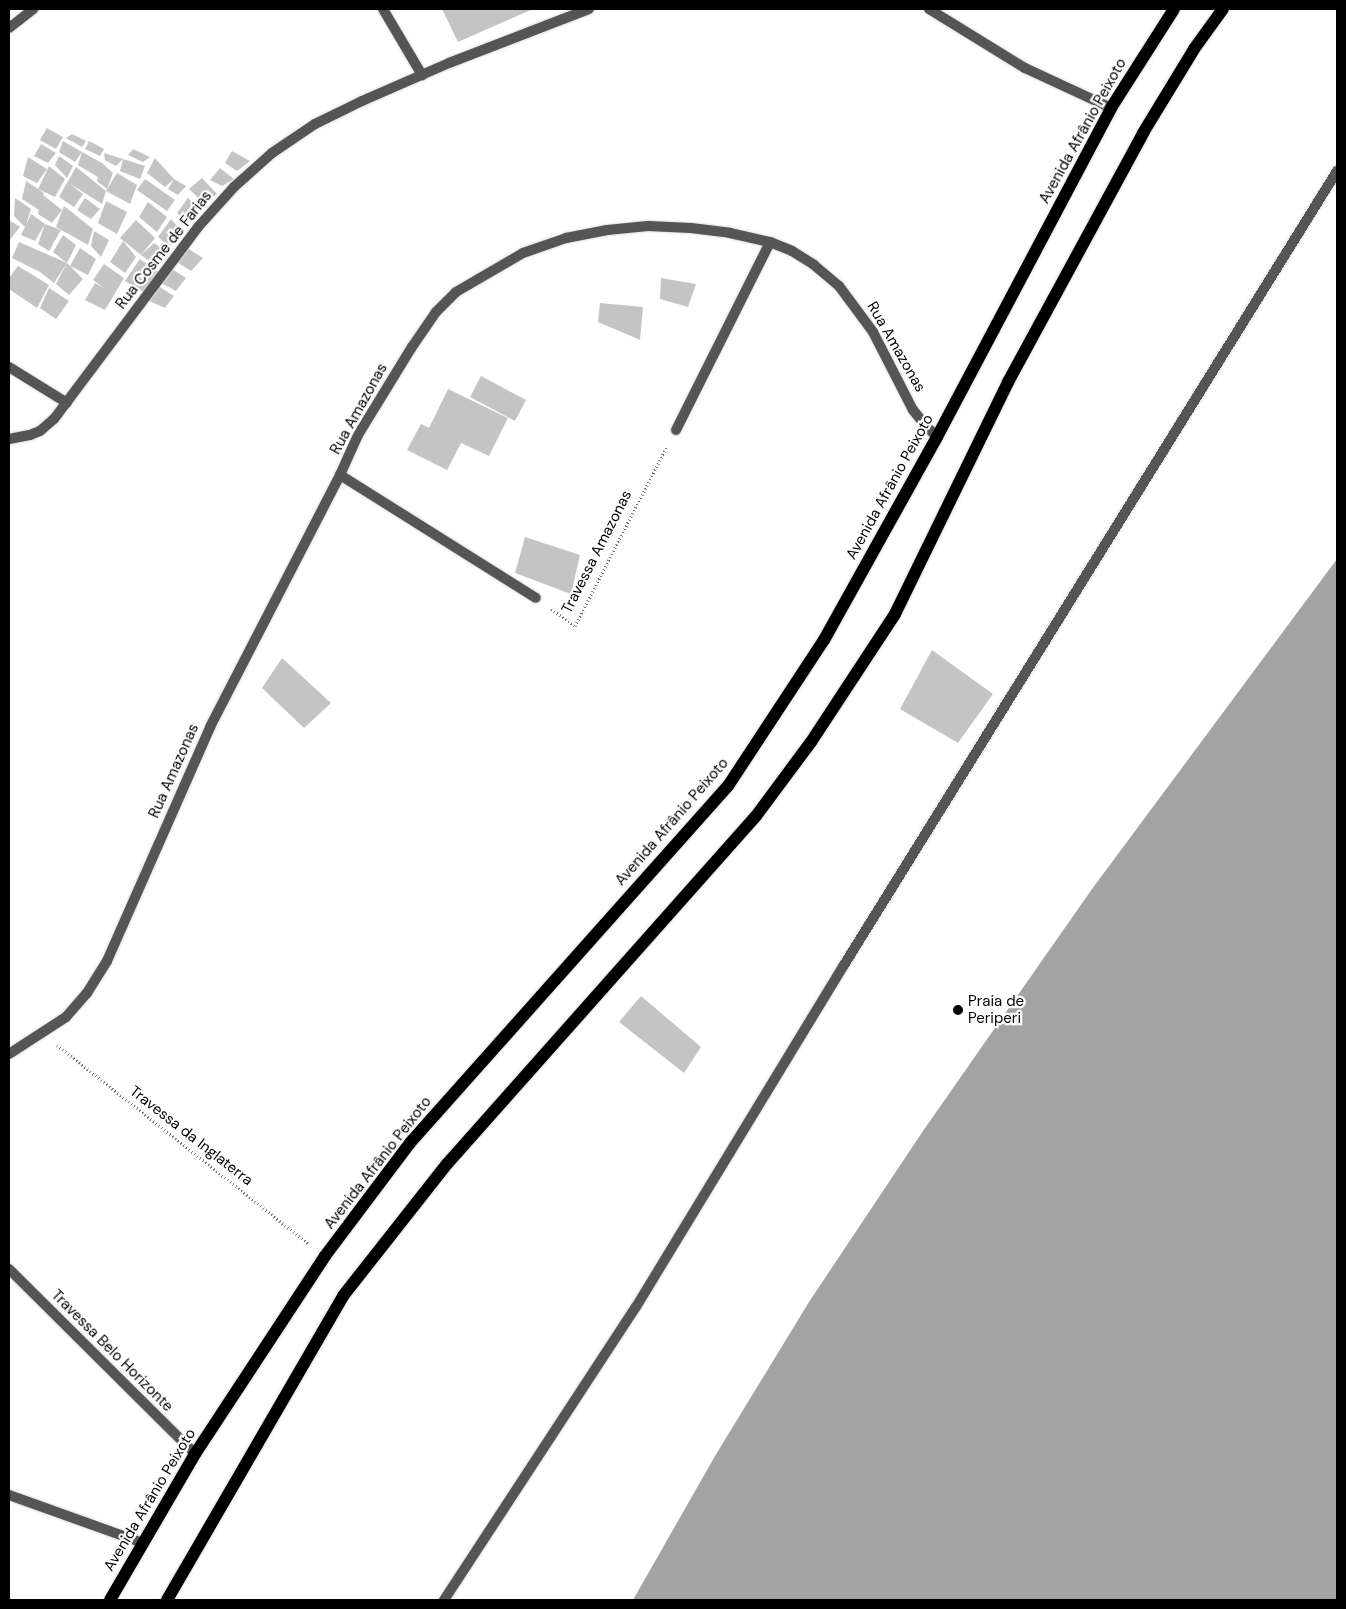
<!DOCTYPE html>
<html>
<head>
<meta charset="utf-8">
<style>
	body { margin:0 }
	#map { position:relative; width:1346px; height:1609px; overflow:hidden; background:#fff; font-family:"DM Sans",sans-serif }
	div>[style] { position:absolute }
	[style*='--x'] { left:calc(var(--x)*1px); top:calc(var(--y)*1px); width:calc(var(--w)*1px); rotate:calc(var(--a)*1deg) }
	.water>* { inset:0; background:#a3a3a3 }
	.building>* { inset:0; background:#c4c4c4 }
	.path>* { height:3px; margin-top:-1.5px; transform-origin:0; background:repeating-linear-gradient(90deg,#777 0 1px,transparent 0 3.5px) }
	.roads { filter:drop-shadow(0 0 1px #dbdbdb) drop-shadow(0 0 1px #dbdbdb) }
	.minor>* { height:10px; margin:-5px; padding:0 5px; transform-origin:5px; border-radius:5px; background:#555 }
	.primary>* { height:12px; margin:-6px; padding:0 6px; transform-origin:6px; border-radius:6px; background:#000 }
	.dots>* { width:14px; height:14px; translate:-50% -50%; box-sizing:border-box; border:2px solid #fff; border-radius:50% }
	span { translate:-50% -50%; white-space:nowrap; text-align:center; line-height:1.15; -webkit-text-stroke:4.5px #fff; paint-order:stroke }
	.street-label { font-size:15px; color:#000 }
	.poi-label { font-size:15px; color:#000 }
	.left { translate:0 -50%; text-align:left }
	.frame { position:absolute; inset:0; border:10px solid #000; pointer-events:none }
</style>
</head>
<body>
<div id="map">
	<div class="water">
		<div style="clip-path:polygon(1337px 559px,1337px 1600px,633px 1600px,715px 1456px,809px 1302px,923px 1131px,1092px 889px)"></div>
	</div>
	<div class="building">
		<div style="clip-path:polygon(442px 9px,533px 9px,458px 42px)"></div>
		<div style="clip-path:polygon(47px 128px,63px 137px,56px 149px,40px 140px)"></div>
		<div style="clip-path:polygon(72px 134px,86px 141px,82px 147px,66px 138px)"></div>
		<div style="clip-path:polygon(63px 141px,82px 152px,75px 162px,59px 152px)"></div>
		<div style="clip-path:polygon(89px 141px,104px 149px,100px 156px,85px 149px)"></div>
		<div style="clip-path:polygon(41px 144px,56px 153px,48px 163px,34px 156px)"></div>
		<div style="clip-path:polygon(133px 149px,150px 157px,143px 162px,128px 155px)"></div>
		<div style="clip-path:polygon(232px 151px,250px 161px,237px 171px,225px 163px)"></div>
		<div style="clip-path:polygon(82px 152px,102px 163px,113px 173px,107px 189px,97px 181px,98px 177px,78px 165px)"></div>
		<div style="clip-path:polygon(104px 153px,123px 159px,116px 166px,105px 160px)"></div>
		<div style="clip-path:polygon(59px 156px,73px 166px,67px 178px,55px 165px)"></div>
		<div style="clip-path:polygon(28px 157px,47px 169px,37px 183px,23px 176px)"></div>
		<div style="clip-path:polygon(155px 158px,174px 179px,186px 186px,178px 195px,168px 189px,174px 179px,165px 187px,147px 173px)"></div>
		<div style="clip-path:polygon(123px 159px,145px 166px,140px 179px,120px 171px)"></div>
		<div style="clip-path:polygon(49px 166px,65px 179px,55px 197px,38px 189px)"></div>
		<div style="clip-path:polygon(76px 167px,106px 191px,102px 204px,69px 183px,83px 194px,74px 207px,59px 197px)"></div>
		<div style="clip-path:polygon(220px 168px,234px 179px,222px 186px,210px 180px)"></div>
		<div style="clip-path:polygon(117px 173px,137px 185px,130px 204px,106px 191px)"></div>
		<div style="clip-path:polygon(202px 178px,217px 194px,204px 203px,189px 189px)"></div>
		<div style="clip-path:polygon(145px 179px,175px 200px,167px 211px,137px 190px)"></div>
		<div style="clip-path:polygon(26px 181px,44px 193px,43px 195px,62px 210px,52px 223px,38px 214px,39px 210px,22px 199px)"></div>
		<div style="clip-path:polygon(15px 198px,31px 209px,26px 225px,31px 214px,45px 224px,35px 241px,21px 235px,25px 227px,14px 216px)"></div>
		<div style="clip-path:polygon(85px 198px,100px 209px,91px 219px,77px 210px)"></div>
		<div style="clip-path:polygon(188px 198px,200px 209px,188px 223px,177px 213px)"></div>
		<div style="clip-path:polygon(106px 201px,127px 212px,117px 234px,98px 223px)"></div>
		<div style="clip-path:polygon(148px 202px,167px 217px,157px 232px,139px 217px)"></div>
		<div style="clip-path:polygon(64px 206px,93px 229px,88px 245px,56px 227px)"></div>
		<div style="clip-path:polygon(171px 219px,182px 232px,170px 247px,158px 237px)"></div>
		<div style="clip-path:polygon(9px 220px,20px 227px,9px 241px)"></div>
		<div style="clip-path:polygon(136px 220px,155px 238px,141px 255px,120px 238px)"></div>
		<div style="clip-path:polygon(45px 224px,61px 230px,49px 251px,38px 244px)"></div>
		<div style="clip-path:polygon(94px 231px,109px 240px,101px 257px,91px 246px)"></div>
		<div style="clip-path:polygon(63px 235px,76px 245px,67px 263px,54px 283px,40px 272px,12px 258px,19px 242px,67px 263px,53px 252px)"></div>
		<div style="clip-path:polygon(123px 241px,136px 257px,125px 273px,110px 262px)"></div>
		<div style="clip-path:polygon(154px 243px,168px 253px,158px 267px,141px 255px)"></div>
		<div style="clip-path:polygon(80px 248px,96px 259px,88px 275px,70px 266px,83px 279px,69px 295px,56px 284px,67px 263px,70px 266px)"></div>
		<div style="clip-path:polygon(187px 248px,203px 258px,191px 271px,175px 261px)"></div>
		<div style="clip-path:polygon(140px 259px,158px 272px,144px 293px,125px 281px)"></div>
		<div style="clip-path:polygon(104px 264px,124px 278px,105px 310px,85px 300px,95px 283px,104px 288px,93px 280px)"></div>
		<div style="clip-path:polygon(18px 266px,49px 285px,37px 308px,9px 289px,9px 278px)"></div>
		<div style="clip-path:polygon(172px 269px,186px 278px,176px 291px,161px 283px)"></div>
		<div style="clip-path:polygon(661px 278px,696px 284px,688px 307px,660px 299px)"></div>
		<div style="clip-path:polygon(158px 286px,174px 296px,165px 308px,147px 300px)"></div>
		<div style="clip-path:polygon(49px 288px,69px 301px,56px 319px,40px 308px)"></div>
		<div style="clip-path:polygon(600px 303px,643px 307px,640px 340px,598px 322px)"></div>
		<div style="clip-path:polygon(481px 376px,526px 400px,515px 421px,470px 397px)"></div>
		<div style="clip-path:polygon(448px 389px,508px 418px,489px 456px,461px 443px,447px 470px,407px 450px,421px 424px,429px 428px)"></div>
		<div style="clip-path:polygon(525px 537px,580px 555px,571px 594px,515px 573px)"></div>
		<div style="clip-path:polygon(932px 650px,993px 694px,958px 743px,900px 709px)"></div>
		<div style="clip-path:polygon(282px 658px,331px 703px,304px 728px,262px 688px)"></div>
		<div style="clip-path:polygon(641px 996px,701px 1047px,684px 1073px,619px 1022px)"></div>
	</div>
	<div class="path">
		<div style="--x:551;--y:609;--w:29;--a:35"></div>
		<div style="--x:575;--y:626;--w:202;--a:-62.9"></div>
		<div style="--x:57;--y:1045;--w:321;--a:38.3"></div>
	</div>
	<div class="roads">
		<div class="minor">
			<div style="--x:383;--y:9;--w:77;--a:59.4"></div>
			<div style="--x:929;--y:9;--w:113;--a:31.6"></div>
			<div style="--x:1025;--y:68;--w:95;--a:24.9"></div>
			<div style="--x:9;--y:28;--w:31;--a:-38"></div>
			<div style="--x:9;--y:367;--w:68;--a:31.8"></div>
			<div style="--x:676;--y:430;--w:210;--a:-63.4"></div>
			<div style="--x:9;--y:439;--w:21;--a:-11"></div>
			<div style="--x:30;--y:435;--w:11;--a:-22"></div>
			<div style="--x:40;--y:431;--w:18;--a:-41"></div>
			<div style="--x:54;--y:419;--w:240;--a:-53.1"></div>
			<div style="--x:198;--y:227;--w:54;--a:-48"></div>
			<div style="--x:234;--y:187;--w:51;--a:-41.8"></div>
			<div style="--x:272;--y:153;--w:52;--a:-34"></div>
			<div style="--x:315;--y:124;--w:52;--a:-26.1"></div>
			<div style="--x:362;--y:101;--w:95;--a:-23.6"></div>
			<div style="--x:449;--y:63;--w:150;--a:-21.1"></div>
			<div style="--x:340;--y:475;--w:231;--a:32.1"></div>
			<div style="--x:9;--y:1054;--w:68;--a:-33"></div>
			<div style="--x:66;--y:1017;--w:32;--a:-49"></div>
			<div style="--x:87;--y:993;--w:38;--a:-58"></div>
			<div style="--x:107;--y:961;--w:256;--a:-66.2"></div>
			<div style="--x:210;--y:727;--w:284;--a:-62.7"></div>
			<div style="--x:340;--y:475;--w:44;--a:-65.8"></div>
			<div style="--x:358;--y:435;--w:103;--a:-58.5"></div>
			<div style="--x:412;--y:347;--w:42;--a:-55.6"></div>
			<div style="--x:436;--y:312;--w:28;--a:-45"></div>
			<div style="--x:456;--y:292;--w:78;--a:-30.2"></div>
			<div style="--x:523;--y:253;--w:46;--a:-19.2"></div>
			<div style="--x:566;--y:238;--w:42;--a:-11"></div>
			<div style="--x:607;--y:230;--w:41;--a:-5.6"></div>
			<div style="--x:648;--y:226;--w:43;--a:2.7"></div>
			<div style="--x:691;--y:228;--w:39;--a:7"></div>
			<div style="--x:730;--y:233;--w:41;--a:12.7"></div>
			<div style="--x:770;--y:242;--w:24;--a:22"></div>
			<div style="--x:792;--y:251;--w:26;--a:32"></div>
			<div style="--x:814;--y:265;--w:33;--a:40"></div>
			<div style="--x:839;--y:286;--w:57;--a:53.5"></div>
			<div style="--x:873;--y:332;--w:88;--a:62.9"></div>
			<div style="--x:913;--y:410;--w:19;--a:51"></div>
			<div style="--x:925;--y:425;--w:17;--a:45"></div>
			<div style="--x:9;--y:1269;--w:262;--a:44.8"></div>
			<div style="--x:9;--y:1495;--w:142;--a:19.7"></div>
			<div style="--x:444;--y:1600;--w:350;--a:-56.8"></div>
			<div style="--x:636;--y:1307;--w:400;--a:-58.7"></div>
			<div style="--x:844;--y:965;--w:935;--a:-58.16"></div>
		</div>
		<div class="primary">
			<div style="--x:110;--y:1600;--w:169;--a:-59.8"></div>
			<div style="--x:195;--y:1454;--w:237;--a:-56.7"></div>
			<div style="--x:325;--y:1256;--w:140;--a:-53.1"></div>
			<div style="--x:409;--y:1144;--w:480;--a:-48.3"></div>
			<div style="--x:728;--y:786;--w:175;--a:-56.7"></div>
			<div style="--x:824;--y:640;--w:232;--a:-60.9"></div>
			<div style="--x:937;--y:437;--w:372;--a:-62.1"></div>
			<div style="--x:1111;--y:108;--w:117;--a:-57.5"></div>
			<div style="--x:167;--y:1600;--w:351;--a:-59.9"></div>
			<div style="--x:343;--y:1296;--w:168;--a:-51.8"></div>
			<div style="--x:447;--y:1164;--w:465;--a:-48.4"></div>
			<div style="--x:756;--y:816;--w:92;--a:-53.4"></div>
			<div style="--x:811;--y:742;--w:153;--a:-56.7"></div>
			<div style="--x:895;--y:614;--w:258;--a:-64"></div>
			<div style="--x:1008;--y:382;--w:283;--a:-61.5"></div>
			<div style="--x:1143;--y:133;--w:98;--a:-58.7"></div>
			<div style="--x:1194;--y:49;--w:49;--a:-54.1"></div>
		</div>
	</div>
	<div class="dots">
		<div style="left:958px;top:1010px;background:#000"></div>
	</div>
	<div class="street-label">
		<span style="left:1083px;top:131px;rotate:-61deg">Avenida Afrânio Peixoto</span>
		<span style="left:164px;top:250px;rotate:-52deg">Rua Cosme de Farias</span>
		<span style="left:896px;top:347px;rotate:60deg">Rua Amazonas</span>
		<span style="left:359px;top:409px;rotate:-61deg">Rua Amazonas</span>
		<span style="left:890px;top:487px;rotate:-61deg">Avenida Afrânio Peixoto</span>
		<span style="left:597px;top:552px;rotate:-63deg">Travessa Amazonas</span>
		<span style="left:174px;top:771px;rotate:-66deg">Rua Amazonas</span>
		<span style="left:672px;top:822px;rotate:-49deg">Avenida Afrânio Peixoto</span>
		<span style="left:191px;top:1136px;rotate:38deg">Travessa da Inglaterra</span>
		<span style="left:378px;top:1163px;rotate:-52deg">Avenida Afrânio Peixoto</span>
		<span style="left:112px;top:1351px;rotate:45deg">Travessa Belo Horizonte</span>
		<span style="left:150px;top:1500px;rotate:-59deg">Avenida Afrânio Peixoto</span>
	</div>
	<div class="poi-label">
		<span class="left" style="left:968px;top:1010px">Praia de<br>Periperi</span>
	</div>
	<div class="frame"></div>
</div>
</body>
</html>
